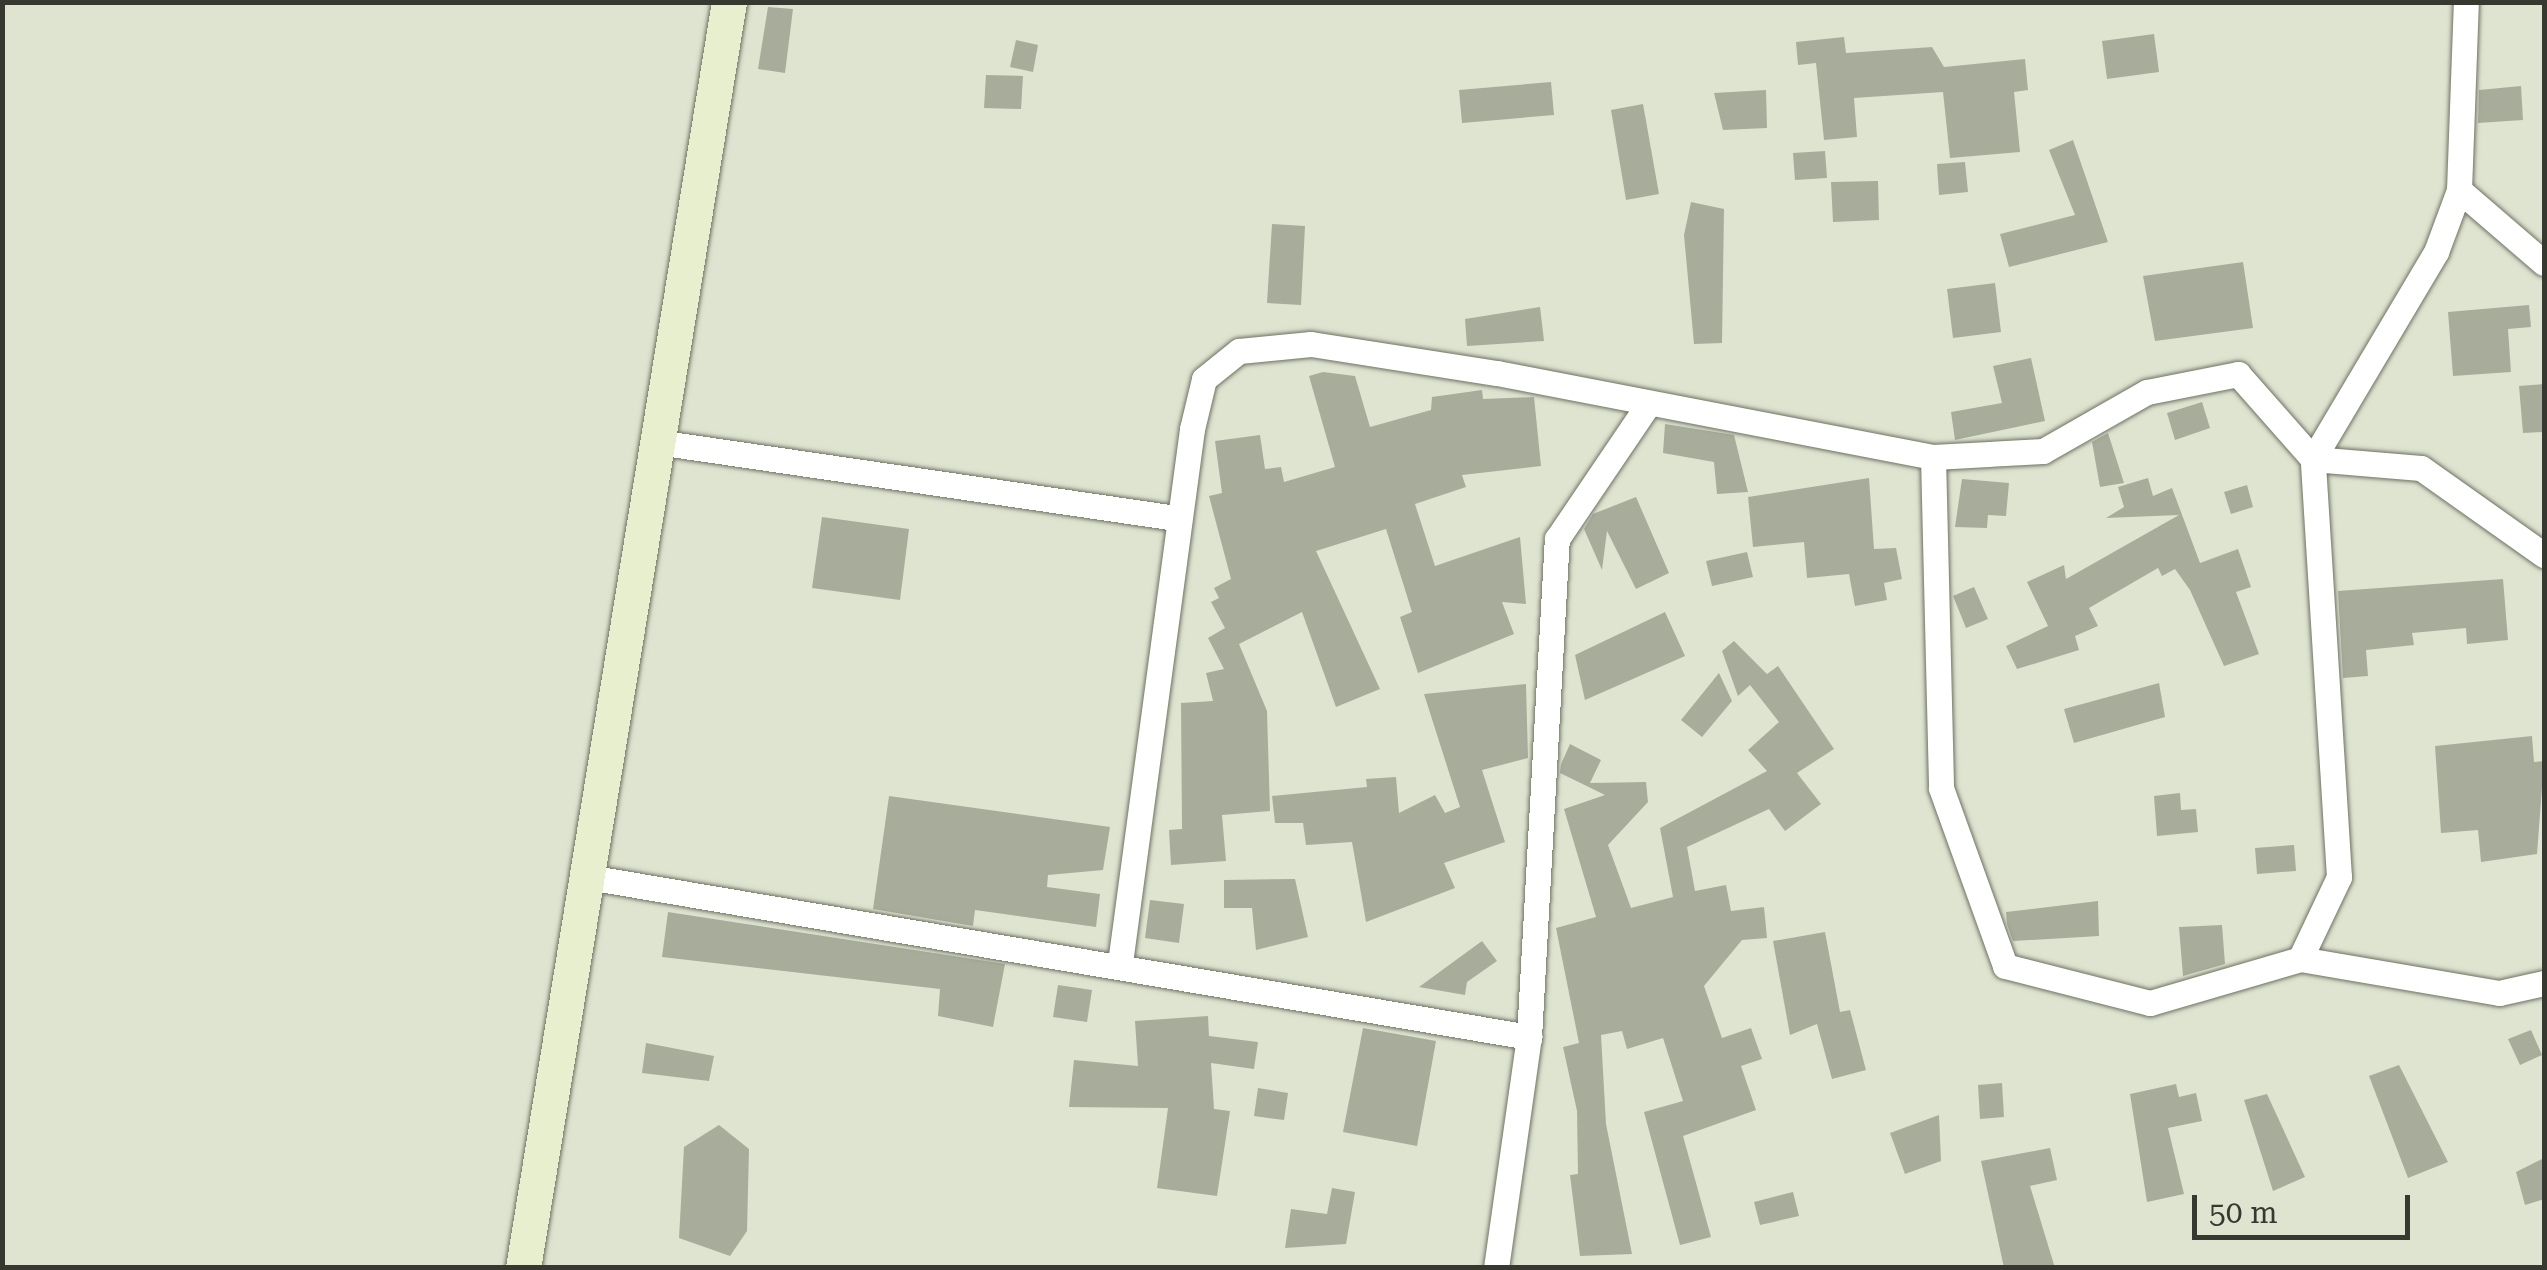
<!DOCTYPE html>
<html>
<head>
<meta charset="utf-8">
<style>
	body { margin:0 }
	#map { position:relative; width:2547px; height:1270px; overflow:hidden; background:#dfe4d1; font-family:"Roboto Serif",serif }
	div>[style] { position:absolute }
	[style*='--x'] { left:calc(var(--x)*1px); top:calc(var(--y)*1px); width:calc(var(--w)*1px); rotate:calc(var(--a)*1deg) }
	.building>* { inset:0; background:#a8ad9b }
	.roads { filter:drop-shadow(0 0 2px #6e7261) drop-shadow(0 0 2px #6e7261) }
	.minor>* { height:25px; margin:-12.5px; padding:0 12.5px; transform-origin:12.5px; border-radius:12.5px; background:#fff }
	.secondary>* { height:35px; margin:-17.5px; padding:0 17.5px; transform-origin:17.5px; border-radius:17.5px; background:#e8efce }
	span { translate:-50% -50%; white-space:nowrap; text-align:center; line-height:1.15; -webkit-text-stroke:10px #dfe4d1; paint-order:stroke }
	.frame { position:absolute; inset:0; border:5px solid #373931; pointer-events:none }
	.scale { position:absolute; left:2192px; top:1195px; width:218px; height:45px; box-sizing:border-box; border:5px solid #373931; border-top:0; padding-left:12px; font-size:30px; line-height:35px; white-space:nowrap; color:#373931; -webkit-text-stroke:8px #dfe4d1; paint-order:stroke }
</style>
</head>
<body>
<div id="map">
	<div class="building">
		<div style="clip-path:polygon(768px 7px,793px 9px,785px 73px,758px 69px)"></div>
		<div style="clip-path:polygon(2154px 34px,2159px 72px,2107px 79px,2102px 41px)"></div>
		<div style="clip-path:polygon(1844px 37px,1846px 53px,1932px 47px,1944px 67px,2025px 59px,2028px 90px,2014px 92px,2020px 152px,1950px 158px,1943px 92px,1854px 98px,1857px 137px,1824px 140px,1816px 63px,1798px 65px,1796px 42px)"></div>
		<div style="clip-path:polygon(1016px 40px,1038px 45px,1033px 72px,1010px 67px)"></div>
		<div style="clip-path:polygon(986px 75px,1023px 76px,1021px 109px,984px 108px)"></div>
		<div style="clip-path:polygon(1551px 82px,1554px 115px,1462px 123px,1459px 90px)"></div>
		<div style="clip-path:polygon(2521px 86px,2523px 120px,2478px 123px,2479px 90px)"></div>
		<div style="clip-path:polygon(1766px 90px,1767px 128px,1723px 130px,1714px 93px)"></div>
		<div style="clip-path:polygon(1643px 104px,1659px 194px,1626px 200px,1611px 110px)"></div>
		<div style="clip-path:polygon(2073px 140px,2108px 242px,2009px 267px,2000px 234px,2075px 215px,2049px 150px)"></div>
		<div style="clip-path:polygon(1825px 151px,1827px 178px,1795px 180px,1793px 153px)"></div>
		<div style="clip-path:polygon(1965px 162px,1968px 192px,1939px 195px,1937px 164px)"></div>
		<div style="clip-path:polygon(1878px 181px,1879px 220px,1833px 222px,1831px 182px)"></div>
		<div style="clip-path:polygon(1691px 202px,1724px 209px,1722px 343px,1694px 344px,1684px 235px)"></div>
		<div style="clip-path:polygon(1272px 224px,1305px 226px,1301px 305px,1267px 303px)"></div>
		<div style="clip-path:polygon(2243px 262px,2253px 328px,2155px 341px,2143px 276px)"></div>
		<div style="clip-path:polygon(1995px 283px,2001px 332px,1953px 338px,1947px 289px)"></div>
		<div style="clip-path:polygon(2529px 305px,2531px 327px,2508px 329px,2511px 372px,2453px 376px,2448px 312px)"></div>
		<div style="clip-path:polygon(1540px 307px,1544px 341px,1467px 346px,1465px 319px)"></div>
		<div style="clip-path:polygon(2031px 358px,2045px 421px,1955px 440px,1951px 412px,2002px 403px,1993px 366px)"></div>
		<div style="clip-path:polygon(1323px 372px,1355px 376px,1370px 427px,1431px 410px,1432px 397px,1482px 390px,1483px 399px,1534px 397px,1541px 466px,1462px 475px,1466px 487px,1415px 504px,1435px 566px,1520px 537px,1526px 604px,1502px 602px,1514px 634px,1418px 673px,1400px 617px,1412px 612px,1386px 529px,1316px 551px,1380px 689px,1336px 707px,1302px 612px,1239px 644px,1267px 711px,1270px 811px,1222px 815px,1226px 861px,1171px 865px,1169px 830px,1182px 829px,1181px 703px,1213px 701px,1206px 673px,1224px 669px,1208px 638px,1225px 628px,1211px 602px,1219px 598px,1214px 588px,1231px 579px,1209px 496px,1222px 493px,1215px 441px,1260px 435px,1265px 469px,1281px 467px,1284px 482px,1335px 467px,1309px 376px)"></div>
		<div style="clip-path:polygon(2544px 384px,2544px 432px,2523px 433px,2519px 386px)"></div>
		<div style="clip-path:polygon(2202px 402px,2210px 428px,2175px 440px,2167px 413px)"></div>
		<div style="clip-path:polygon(1665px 424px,1734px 435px,1748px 492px,1717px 494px,1714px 462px,1663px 453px)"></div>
		<div style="clip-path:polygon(2108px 433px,2124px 483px,2100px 487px,2092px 442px)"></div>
		<div style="clip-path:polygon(1869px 478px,1874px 549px,1896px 548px,1902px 579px,1884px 583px,1887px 600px,1855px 606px,1849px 574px,1807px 578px,1804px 542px,1753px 547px,1748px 497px)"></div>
		<div style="clip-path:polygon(2148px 478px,2153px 496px,2172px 488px,2200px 563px,2238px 549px,2251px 587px,2236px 592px,2259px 654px,2224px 666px,2190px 590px,2175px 569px,2162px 576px,2158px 568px,2089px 608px,2098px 626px,2075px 636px,2079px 650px,2017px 669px,2006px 646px,2048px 626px,2027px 582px,2064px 565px,2066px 579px,2179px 515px,2106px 518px,2124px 507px,2118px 487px)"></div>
		<div style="clip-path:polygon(1962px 479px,2009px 483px,2006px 516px,1988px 515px,1987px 528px,1955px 527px)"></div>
		<div style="clip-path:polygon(2247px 485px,2253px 507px,2231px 514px,2224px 492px)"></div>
		<div style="clip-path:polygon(1636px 497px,1669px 573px,1636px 589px,1607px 531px,1602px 570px,1584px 529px,1593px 514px)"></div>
		<div style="clip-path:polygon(822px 517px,909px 529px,900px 600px,812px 588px)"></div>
		<div style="clip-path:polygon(1747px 552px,1753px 577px,1712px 586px,1706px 561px)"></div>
		<div style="clip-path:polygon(2503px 579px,2508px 640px,2467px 644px,2466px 628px,2412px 633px,2414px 645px,2366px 650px,2368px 676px,2343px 678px,2338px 591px)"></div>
		<div style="clip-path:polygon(1974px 587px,1988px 619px,1966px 628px,1953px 596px)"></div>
		<div style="clip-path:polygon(1665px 612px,1685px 656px,1585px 700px,1575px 655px)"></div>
		<div style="clip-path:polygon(1734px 641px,1767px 674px,1778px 666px,1834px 749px,1797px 773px,1821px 804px,1785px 831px,1769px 809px,1687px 847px,1695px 891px,1726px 885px,1731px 911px,1764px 907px,1767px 938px,1742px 940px,1704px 986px,1722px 1038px,1751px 1028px,1762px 1059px,1741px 1066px,1756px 1110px,1683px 1136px,1711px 1237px,1680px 1245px,1644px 1112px,1683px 1101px,1663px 1038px,1627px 1049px,1622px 1031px,1601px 1035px,1606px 1124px,1632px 1254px,1580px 1256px,1570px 1175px,1578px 1174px,1577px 1111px,1563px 1047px,1579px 1043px,1556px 928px,1596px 917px,1564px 809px,1605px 795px,1560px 773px,1561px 764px,1570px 744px,1601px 760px,1590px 783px,1646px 782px,1648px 802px,1608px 845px,1631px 908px,1673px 897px,1660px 828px,1767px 771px,1748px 750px,1779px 722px,1750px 685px,1738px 696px,1722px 651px)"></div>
		<div style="clip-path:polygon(1719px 673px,1732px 701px,1702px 737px,1681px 720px)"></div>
		<div style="clip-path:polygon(2159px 683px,2165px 717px,2074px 743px,2064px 709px)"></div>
		<div style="clip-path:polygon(1526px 684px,1528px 758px,1482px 770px,1505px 842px,1444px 863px,1455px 888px,1366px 922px,1352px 842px,1306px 845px,1303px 823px,1275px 823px,1272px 796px,1367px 787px,1366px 779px,1396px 777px,1399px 813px,1435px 795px,1445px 813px,1460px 807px,1424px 694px)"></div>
		<div style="clip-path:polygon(2532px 736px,2534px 762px,2544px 761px,2537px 854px,2481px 862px,2478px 830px,2441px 833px,2435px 746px)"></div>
		<div style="clip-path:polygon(2180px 793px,2181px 810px,2196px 809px,2198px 832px,2157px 836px,2154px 796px)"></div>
		<div style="clip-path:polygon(889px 796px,1110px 827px,1103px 870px,1048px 875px,1047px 887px,1100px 894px,1096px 927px,975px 910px,973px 926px,873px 909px)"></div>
		<div style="clip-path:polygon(2294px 845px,2296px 871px,2257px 874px,2255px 848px)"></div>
		<div style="clip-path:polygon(1295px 879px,1308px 937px,1256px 950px,1252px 908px,1224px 908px,1224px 880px)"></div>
		<div style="clip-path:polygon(1150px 900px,1184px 904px,1179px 943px,1145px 938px)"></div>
		<div style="clip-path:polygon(2098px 901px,2099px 936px,2013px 941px,2007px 924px,2006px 912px)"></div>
		<div style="clip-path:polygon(668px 912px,1005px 964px,993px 1027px,938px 1016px,940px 989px,662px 957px)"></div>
		<div style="clip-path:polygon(2222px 925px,2225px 964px,2183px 976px,2179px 927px)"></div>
		<div style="clip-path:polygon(1825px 932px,1840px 1012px,1850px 1010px,1866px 1070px,1832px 1079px,1817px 1024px,1790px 1035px,1773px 941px)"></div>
		<div style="clip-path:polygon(1482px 941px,1497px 961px,1467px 982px,1465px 995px,1419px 987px)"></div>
		<div style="clip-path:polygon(1058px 985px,1092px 990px,1087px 1022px,1053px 1017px)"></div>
		<div style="clip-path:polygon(1208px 1016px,1209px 1036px,1258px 1042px,1254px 1069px,1211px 1063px,1214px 1109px,1230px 1111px,1217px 1196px,1157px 1188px,1168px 1108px,1069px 1107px,1074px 1060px,1138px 1066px,1135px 1021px)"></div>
		<div style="clip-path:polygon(1363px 1028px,1436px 1041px,1417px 1146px,1343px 1132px)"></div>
		<div style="clip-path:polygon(2531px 1030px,2542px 1055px,2520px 1065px,2508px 1039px)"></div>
		<div style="clip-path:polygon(646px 1043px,714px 1056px,709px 1081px,642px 1073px)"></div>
		<div style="clip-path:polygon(2399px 1065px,2448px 1162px,2408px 1178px,2369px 1076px)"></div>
		<div style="clip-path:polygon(2002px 1083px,2004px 1117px,1980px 1119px,1978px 1085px)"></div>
		<div style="clip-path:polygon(2176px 1084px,2179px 1097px,2196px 1093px,2202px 1121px,2168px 1128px,2184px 1194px,2147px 1202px,2130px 1094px)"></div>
		<div style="clip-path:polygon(1258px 1088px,1288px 1093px,1284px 1120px,1254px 1116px)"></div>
		<div style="clip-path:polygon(2267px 1094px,2305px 1177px,2273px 1191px,2244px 1100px)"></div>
		<div style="clip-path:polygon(1939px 1115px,1941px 1161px,1905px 1174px,1890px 1133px)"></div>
		<div style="clip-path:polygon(719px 1125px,749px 1149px,747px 1231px,730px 1256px,679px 1238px,684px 1147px)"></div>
		<div style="clip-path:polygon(2050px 1148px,2057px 1180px,2030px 1186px,2055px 1268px,2004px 1268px,1981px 1161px)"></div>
		<div style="clip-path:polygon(2544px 1158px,2544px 1199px,2525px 1205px,2516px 1172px)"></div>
		<div style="clip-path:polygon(1332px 1188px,1355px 1192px,1346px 1244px,1285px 1248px,1291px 1209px,1327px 1214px)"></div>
		<div style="clip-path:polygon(1793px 1192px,1799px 1216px,1760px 1225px,1754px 1202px)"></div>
	</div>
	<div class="roads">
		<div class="minor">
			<div style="--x:2459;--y:190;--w:112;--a:40.7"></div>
			<div style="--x:657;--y:442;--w:525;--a:8.33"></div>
			<div style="--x:1933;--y:457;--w:331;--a:88.6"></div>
			<div style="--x:1941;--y:788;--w:189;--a:70.2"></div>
			<div style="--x:2005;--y:966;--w:150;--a:14.3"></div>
			<div style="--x:2150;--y:1003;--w:156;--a:-16.3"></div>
			<div style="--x:2300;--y:959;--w:202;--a:9.7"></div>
			<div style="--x:2499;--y:993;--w:46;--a:-12.5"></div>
			<div style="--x:588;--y:877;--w:955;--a:9.65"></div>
			<div style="--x:2300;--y:959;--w:91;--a:-64.6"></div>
			<div style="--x:2339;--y:877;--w:419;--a:-93.6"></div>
			<div style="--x:2313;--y:459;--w:241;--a:-59.3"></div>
			<div style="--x:2436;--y:252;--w:66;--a:-69.6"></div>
			<div style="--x:2459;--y:190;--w:188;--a:-87.9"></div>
			<div style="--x:1120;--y:963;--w:539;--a:-82.32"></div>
			<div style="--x:1192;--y:429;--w:51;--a:-76.5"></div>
			<div style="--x:1204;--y:379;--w:45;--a:-38.7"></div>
			<div style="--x:1239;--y:351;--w:72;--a:-5.6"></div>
			<div style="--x:1311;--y:344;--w:188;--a:8.9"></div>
			<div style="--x:1497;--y:373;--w:444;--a:10.9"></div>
			<div style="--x:1933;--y:457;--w:110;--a:-3.1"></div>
			<div style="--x:2043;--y:451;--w:120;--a:-29.6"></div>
			<div style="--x:2147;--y:392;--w:93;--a:-11.2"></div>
			<div style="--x:2238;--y:374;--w:113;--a:48.6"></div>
			<div style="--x:2313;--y:459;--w:108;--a:4.8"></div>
			<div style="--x:2421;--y:468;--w:151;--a:35.3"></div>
			<div style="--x:1496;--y:1268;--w:233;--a:-81.9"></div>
			<div style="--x:1529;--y:1037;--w:499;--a:-86.8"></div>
			<div style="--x:1557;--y:539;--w:164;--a:-55.9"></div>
		</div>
		<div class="secondary">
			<div style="--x:523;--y:1268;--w:1283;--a:-80.76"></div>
		</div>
	</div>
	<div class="frame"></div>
	<div class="scale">50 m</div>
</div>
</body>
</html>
